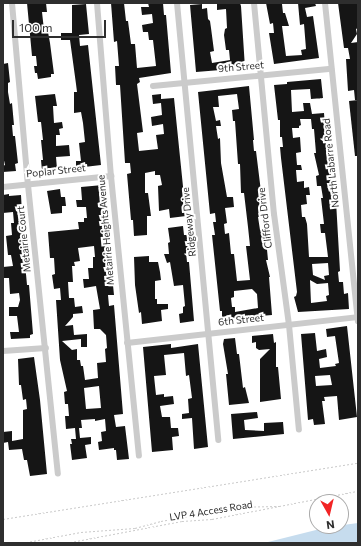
<!DOCTYPE html>
<html>
<head>
<meta charset="utf-8">
<style>
	body { margin:0 }
	#map { position:relative; width:361px; height:546px; overflow:hidden; background:#fff; font-family:Commissioner,sans-serif }
	div>[style] { position:absolute }
	[style*='--x'] { left:calc(var(--x)*1px); top:calc(var(--y)*1px); width:calc(var(--w)*1px); rotate:calc(var(--a)*1deg) }
	.water>* { inset:0; background:#c6dcee }
	.building>* { inset:0; background:#151515 }
	.path>* { height:1px; margin-top:-0.5px; transform-origin:0; background:repeating-linear-gradient(90deg,#cbcbcb 0 2px,transparent 0 4px) }
	.street>* { height:6px; margin:-3px; padding:0 3px; transform-origin:3px; border-radius:3px; background:#cbcbcb }
	span { translate:-50% -50%; white-space:nowrap; text-align:center; line-height:1.15; -webkit-text-stroke:4px #fff; paint-order:stroke }
	.street-label { font-size:10px; color:#2e2e2e }
	.frame { position:absolute; inset:0; border:4px solid #2e2e2e; pointer-events:none }
	.north { position:absolute; left:309px; top:494px; width:40px; height:40px; box-sizing:border-box; background:#fff; border:1px solid #ababab; border-radius:50%; rotate:172deg; font-size:11px; font-weight:700; line-height:16px; text-align:center; color:#2e2e2e }
	.north::after { content:''; display:block; margin:auto; width:14px; height:18px; background:#f22425; clip-path:polygon(50% 0,100% 100%,50% 72%,0 100%) }
	.scale { position:absolute; left:12px; top:20px; width:94px; height:18px; box-sizing:border-box; border:2px solid #2e2e2e; border-top:0; padding-left:5px; font-size:12px; line-height:14px; white-space:nowrap; color:#2e2e2e; -webkit-text-stroke:3px #fff; paint-order:stroke }
</style>
</head>
<body>
<div id="map">
	<div class="water">
		<div style="clip-path:polygon(358px 523px,358px 543px,264px 543px,328px 527px)"></div>
	</div>
	<div class="building">
		<div style="clip-path:polygon(27px 3px,46px 3px,47px 12px,42px 12px,44px 30px,48px 32px,50px 43px,54px 74px,51px 74px,51px 77px,38px 79px,37px 73px,35px 73px,34px 66px,37px 66px,36px 56px,32px 56px)"></div>
		<div style="clip-path:polygon(111px 3px,124px 3px,126px 21px,128px 21px,131px 44px,135px 44px,137px 68px,156px 66px,153px 40px,149px 40px,148px 32px,143px 32px,142px 25px,153px 23px,152px 14px,142px 15px,141px 7px,149px 7px,148px 3px,163px 3px,164px 15px,166px 15px,171px 73px,139px 78px,140px 82px,137px 84px,143px 132px,137px 133px,139px 151px,158px 149px,156px 135px,164px 134px,163px 124px,152px 126px,151px 117px,162px 115px,161px 103px,153px 104px,152px 95px,161px 94px,161px 99px,174px 98px,186px 216px,170px 218px,169px 209px,159px 211px,158px 186px,162px 185px,160px 175px,155px 175px,155px 171px,145px 173px,145px 193px,148px 193px,151px 216px,147px 216px,147px 235px,134px 236px,133px 220px,131px 220px,127px 174px,131px 173px,130px 163px,125px 163px,120px 85px,116px 85px,115px 66px,119px 66px,117px 41px,114px 42px)"></div>
		<div style="clip-path:polygon(217px 3px,240px 3px,241px 6px,245px 68px,196px 72px,190px 5px,202px 4px,202px 9px,207px 8px,208px 19px,210px 21px,211px 28px,214px 51px,210px 52px,212px 63px,230px 60px,229px 50px,226px 50px,224px 35px,225px 29px,227px 28px,226px 9px,217px 10px)"></div>
		<div style="clip-path:polygon(266px 3px,282px 4px,283px 13px,285px 13px,289px 26px,282px 26px,286px 56px,302px 55px,301px 50px,306px 49px,304px 24px,300px 25px,298px 3px,315px 3px,316px 6px,305px 8px,307px 17px,313px 16px,319px 58px,274px 64px,269px 33px,274px 33px,273px 23px,270px 24px)"></div>
		<div style="clip-path:polygon(338px 3px,358px 3px,358px 28px,356px 29px,357px 34px,351px 43px,358px 42px,358px 100px,355px 100px,354px 90px,348px 91px,346px 59px,350px 59px,348px 48px,344px 48px)"></div>
		<div style="clip-path:polygon(86px 4px,89px 34px,79px 35px,80px 46px,88px 45px,101px 165px,76px 168px,76px 161px,81px 161px,79px 143px,85px 142px,83px 123px,81px 112px,74px 113px,74px 92px,77px 92px,76px 84px,70px 40px,61px 40px,61px 33px,72px 33px,72px 5px)"></div>
		<div style="clip-path:polygon(8px 63px,10px 82px,8px 83px,8px 92px,10px 104px,12px 103px,14px 125px,12px 125px,13px 136px,15px 136px,18px 163px,15px 164px,16px 171px,3px 172px,3px 166px,5px 165px,3px 156px,3px 64px)"></div>
		<div style="clip-path:polygon(evenodd,321px 79px,323px 98px,311px 99px,310px 89px,291px 90px,292px 112px,304px 111px,303px 103px,310px 103px,312px 114px,324px 113px,327px 152px,329px 151px,331px 165px,331px 189px,334px 188px,336px 201px,340px 271px,338px 272px,339px 282px,343px 282px,344px 294px,348px 293px,349px 309px,298px 312px,294px 297px,296px 296px,297px 292px,281px 158px,280px 147px,283px 147px,282px 137px,280px 137px,280px 120px,278px 120px,274px 85px,287px 84px,287px 82px,321px 79px,300px 119px,311px 119px,312px 129px,314px 129px,316px 153px,314px 153px,319px 175px,316px 176px,317px 186px,321px 186px,323px 198px,321px 198px,324px 224px,320px 224px,321px 233px,325px 233px,328px 257px,309px 257px,307px 224px,305px 217px,302px 217px,301px 205px,307px 204px,306px 195px,310px 195px,309px 187px,304px 188px,304px 181px,297px 182px,296px 170px,302px 170px,301px 165px,297px 165px,296px 153px,301px 152px,300px 137px,293px 138px,292px 128px,299px 128px,299px 126px,301px 125px,300px 119px,321px 79px,328px 263px,329px 275px,324px 276px,325px 280px,313px 275px,312px 264px,328px 263px,321px 79px,310px 280px,317px 284px,328px 283px,329px 295px,326px 296px,327px 301px,311px 303px,310px 280px)"></div>
		<div style="clip-path:polygon(evenodd,249px 86px,254px 140px,253px 140px,254px 151px,256px 151px,263px 208px,262px 216px,258px 217px,260px 230px,265px 229px,268px 260px,266px 260px,270px 277px,269px 277px,272px 315px,222px 319px,222px 311px,220px 311px,212px 235px,215px 235px,213px 222px,216px 222px,215px 213px,210px 214px,198px 92px,249px 86px,237px 94px,239px 109px,232px 110px,233px 121px,235px 121px,238px 164px,240px 164px,241px 193px,244px 193px,248px 227px,250px 246px,246px 246px,250px 280px,237px 281px,234px 254px,231px 254px,229px 233px,225px 234px,224px 224px,227px 223px,225px 208px,234px 207px,233px 197px,227px 197px,221px 163px,220px 138px,218px 139px,216px 126px,221px 126px,220px 120px,216px 121px,213px 107px,219px 107px,218px 96px,237px 94px,249px 86px,252px 289px,257px 294px,258px 308px,235px 312px,235px 307px,232px 307px,231px 298px,234px 297px,234px 291px,252px 289px)"></div>
		<div style="clip-path:polygon(55px 94px,57px 106px,53px 106px,54px 123px,62px 122px,63px 128px,59px 129px,60px 135px,56px 135px,56px 146px,69px 145px,70px 156px,56px 157px,57px 169px,42px 171px,41px 160px,43px 160px,41px 140px,43px 140px,41px 122px,38px 122px,35px 96px)"></div>
		<div style="clip-path:polygon(358px 100px,358px 156px,355px 156px,349px 101px)"></div>
		<div style="clip-path:polygon(evenodd,103px 185px,104px 200px,106px 200px,111px 270px,106px 270px,108px 285px,113px 285px,114px 295px,108px 295px,109px 306px,114px 305px,123px 414px,114px 415px,116px 427px,125px 426px,129px 459px,117px 460px,116px 450px,114px 450px,114px 448px,99px 450px,98px 442px,102px 441px,101px 432px,106px 431px,105px 419px,95px 421px,95px 419px,81px 420px,82px 428px,79px 428px,80px 438px,91px 437px,91px 444px,85px 445px,87px 458px,72px 460px,70px 444px,72px 444px,71px 439px,76px 439px,75px 428px,66px 429px,65px 416px,69px 416px,68px 404px,65px 404px,64px 392px,67px 391px,60px 360px,56px 300px,61px 300px,60px 288px,54px 289px,52px 275px,55px 274px,54px 258px,50px 258px,48px 232px,79px 229px,78px 222px,84px 222px,84px 218px,87px 218px,86px 207px,77px 207px,76px 200px,82px 200px,81px 187px,103px 185px,94px 246px,95px 257px,93px 257px,93px 268px,88px 268px,89px 279px,83px 279px,84px 288px,96px 286px,100px 309px,93px 310px,94px 329px,100px 329px,106px 335px,107px 348px,105px 349px,106px 362px,97px 363px,98px 378px,85px 380px,83px 366px,81px 366px,80px 360px,77px 360px,77px 349px,72px 350px,62px 341px,81px 339px,81px 347px,87px 347px,87px 334px,74px 335px,73px 325px,65px 326px,73px 317px,73px 314px,83px 313px,82px 306px,75px 307px,74px 298px,69px 298px,68px 282px,73px 282px,72px 266px,75px 266px,74px 262px,80px 261px,78px 248px,94px 246px,103px 185px,99px 386px,101px 408px,86px 409px,84px 388px,99px 386px)"></div>
		<div style="clip-path:polygon(60px 189px,61px 197px,65px 197px,66px 206px,62px 206px,62px 213px,51px 214px,47px 191px)"></div>
		<div style="clip-path:polygon(9px 194px,9px 196px,21px 195px,23px 234px,27px 262px,25px 263px,27px 285px,29px 285px,33px 334px,30px 335px,30px 338px,11px 339px,10px 332px,19px 332px,17px 316px,9px 316px,9px 307px,18px 307px,20px 300px,19px 293px,10px 294px,9px 278px,4px 278px,3px 267px,13px 266px,11px 255px,8px 255px,6px 236px,12px 235px,11px 223px,14px 223px,13px 212px,3px 213px,3px 195px)"></div>
		<div style="clip-path:polygon(183px 226px,184px 235px,187px 235px,188px 251px,186px 251px,187px 262px,189px 262px,194px 321px,180px 323px,179px 314px,183px 313px,183px 307px,185px 306px,183px 285px,174px 286px,170px 262px,167px 263px,164px 254px,169px 254px,168px 243px,170px 242px,168px 228px)"></div>
		<div style="clip-path:polygon(149px 256px,149px 262px,158px 262px,160px 272px,161px 280px,155px 281px,155px 299px,157px 299px,157px 304px,168px 304px,168px 309px,161px 310px,162px 321px,142px 324px,141px 312px,139px 313px,135px 285px,134px 257px)"></div>
		<div style="clip-path:polygon(evenodd,347px 326px,357px 417px,339px 420px,337px 396px,324px 397px,325px 401px,322px 401px,325px 424px,314px 425px,313px 419px,308px 420px,301px 334px,315px 333px,317px 351px,326px 349px,327px 357px,319px 359px,320px 368px,336px 366px,335px 364px,339px 363px,335px 336px,327px 337px,326px 329px,347px 326px,330px 375px,332px 385px,316px 386px,315px 376px,330px 375px)"></div>
		<div style="clip-path:polygon(273px 334px,274px 343px,276px 342px,276px 367px,278px 367px,281px 399px,260px 402px,260px 359px,270px 349px,259px 350px,256px 348px,256px 342px,252px 343px,252px 336px)"></div>
		<div style="clip-path:polygon(235px 338px,237px 354px,239px 354px,243px 388px,245px 387px,249px 403px,229px 405px,226px 374px,228px 374px,223px 344px,224px 339px)"></div>
		<div style="clip-path:polygon(171px 344px,171px 348px,198px 344px,208px 447px,194px 449px,192px 418px,182px 419px,182px 414px,189px 413px,188px 399px,192px 398px,189px 375px,186px 376px,184px 353px,164px 355px,166px 375px,154px 376px,156px 395px,164px 394px,164px 397px,173px 396px,174px 404px,160px 406px,162px 417px,170px 417px,171px 428px,178px 428px,179px 436px,172px 437px,173px 450px,152px 452px,143px 347px)"></div>
		<div style="clip-path:polygon(34px 357px,40px 400px,47px 474px,30px 476px,27px 460px,24px 460px,22px 449px,9px 450px,8px 442px,3px 443px,3px 432px,12px 431px,12px 441px,23px 439px,23px 410px,27px 409px,26px 399px,23px 400px,21px 385px,19px 385px,18px 359px)"></div>
		<div style="clip-path:polygon(257px 412px,258px 418px,244px 420px,245px 430px,264px 431px,264px 423px,283px 422px,284px 434px,233px 439px,231px 414px)"></div>
	</div>
	<div class="path">
		<div style="--x:3;--y:519;--w:359;--a:-9"></div>
		<div style="--x:22;--y:543;--w:60;--a:-10.6"></div>
		<div style="--x:81;--y:532;--w:54;--a:-4.2"></div>
		<div style="--x:135;--y:528;--w:27;--a:-15"></div>
		<div style="--x:161;--y:521;--w:78;--a:-10.3"></div>
		<div style="--x:238;--y:507;--w:41;--a:-1.4"></div>
		<div style="--x:66;--y:543;--w:118;--a:-10.7"></div>
		<div style="--x:182;--y:521;--w:30;--a:-4"></div>
		<div style="--x:212;--y:519;--w:149;--a:-10.9"></div>
	</div>
	<div class="street">
		<div style="--x:12;--y:3;--w:183;--a:85"></div>
		<div style="--x:28;--y:185;--w:290;--a:84.1"></div>
		<div style="--x:97;--y:3;--w:174;--a:85.4"></div>
		<div style="--x:111;--y:176;--w:281;--a:84.3"></div>
		<div style="--x:177;--y:3;--w:439;--a:84.6"></div>
		<div style="--x:254;--y:3;--w:212;--a:84.6"></div>
		<div style="--x:274;--y:214;--w:112;--a:82.3"></div>
		<div style="--x:289;--y:325;--w:105;--a:84.6"></div>
		<div style="--x:325;--y:3;--w:320;--a:84.1"></div>
		<div style="--x:153;--y:86;--w:179;--a:-5.5"></div>
		<div style="--x:3;--y:187;--w:109;--a:-5.8"></div>
		<div style="--x:127;--y:343;--w:232;--a:-6.4"></div>
		<div style="--x:3;--y:351;--w:43;--a:-4"></div>
	</div>
	<div class="street-label">
		<span style="left:241px;top:67px;rotate:-5deg">9th Street</span>
		<span style="left:331px;top:163px;rotate:-96deg">North Labarre Road</span>
		<span style="left:56px;top:171px;rotate:-6deg">Poplar Street</span>
		<span style="left:265px;top:218px;rotate:-97deg">Clifford Drive</span>
		<span style="left:189px;top:222px;rotate:-96deg">Ridgeway Drive</span>
		<span style="left:106px;top:230px;rotate:-95deg">Metairie Heights Avenue</span>
		<span style="left:24px;top:239px;rotate:-96deg">Metairie Court</span>
		<span style="left:241px;top:320px;rotate:-6deg">6th Street</span>
		<span style="left:211px;top:511px;rotate:-9deg">LVP 4 Access Road</span>
	</div>
	<div class="frame"></div>
	<div class="north">N</div>
	<div class="scale">100 m</div>
</div>
</body>
</html>
